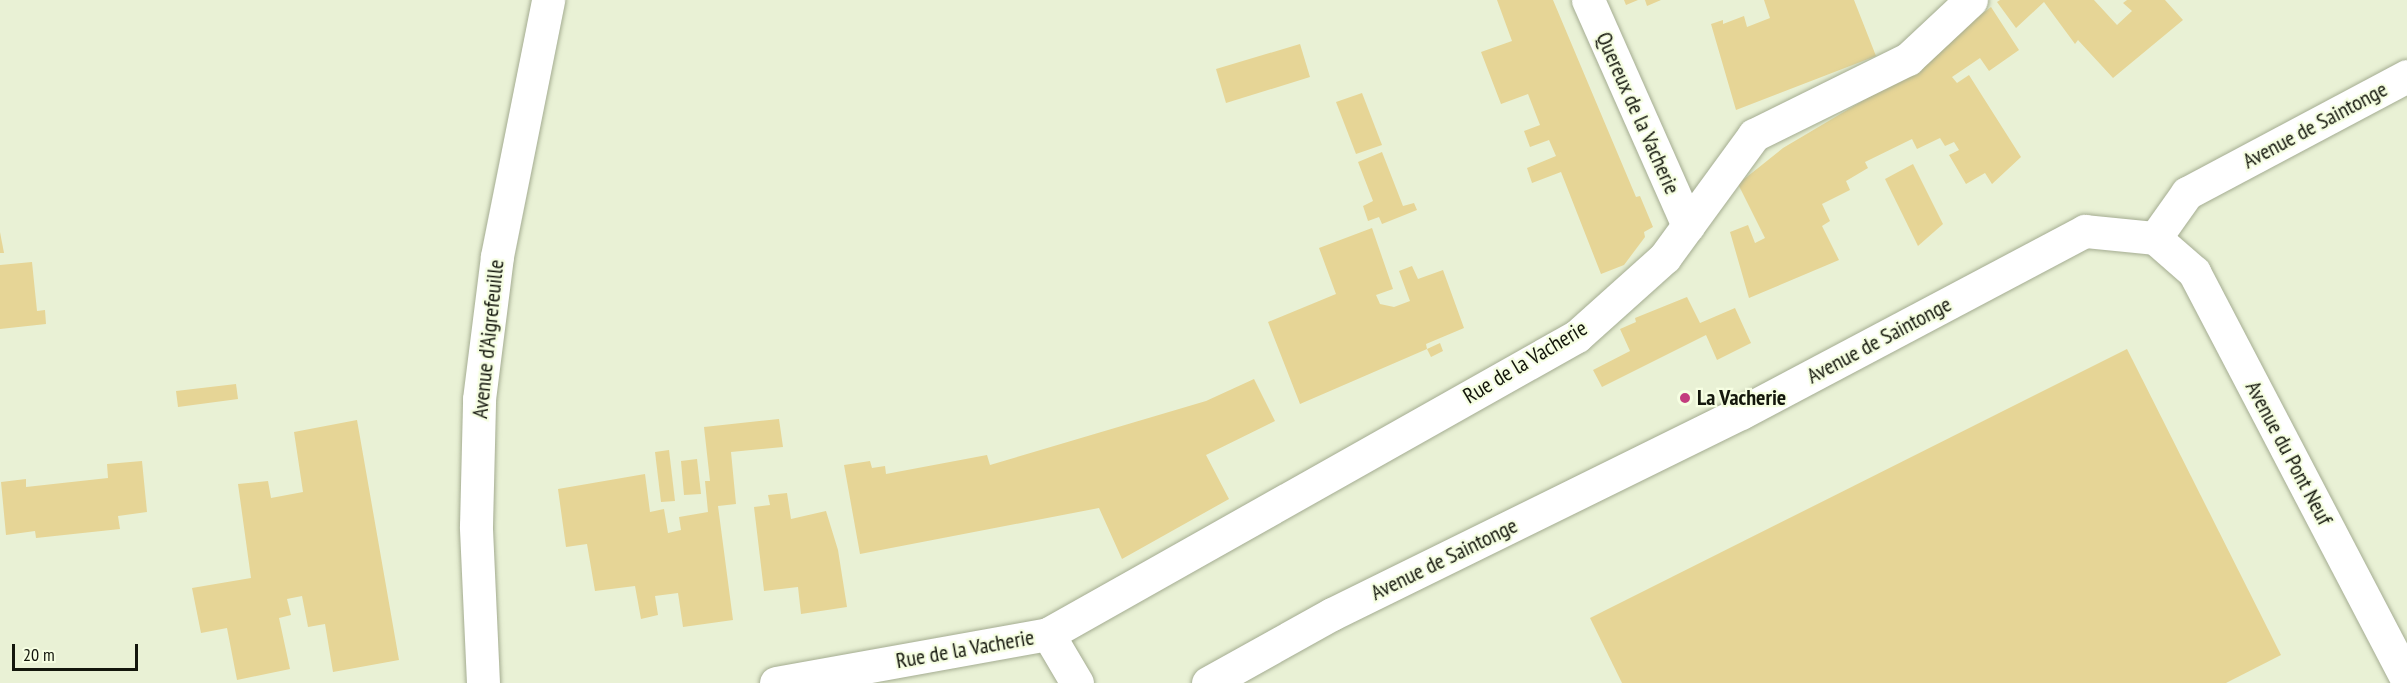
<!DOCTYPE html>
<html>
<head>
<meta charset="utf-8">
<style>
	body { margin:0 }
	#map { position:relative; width:2407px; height:683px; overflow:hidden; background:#e9f1d5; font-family:"PT Sans Narrow",sans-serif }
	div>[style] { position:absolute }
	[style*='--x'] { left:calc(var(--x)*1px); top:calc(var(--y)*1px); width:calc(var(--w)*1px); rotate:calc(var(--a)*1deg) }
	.building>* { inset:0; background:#e6d596 }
	.roads { filter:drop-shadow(0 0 2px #a4ac91) drop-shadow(0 0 2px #a4ac91) }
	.minor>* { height:33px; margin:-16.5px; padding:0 16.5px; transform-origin:16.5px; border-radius:16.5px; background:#fff }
	.secondary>* { height:33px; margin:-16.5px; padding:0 16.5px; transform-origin:16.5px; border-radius:16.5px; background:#fff }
	.dots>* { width:16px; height:16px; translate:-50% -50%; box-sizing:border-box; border:3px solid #f6fee2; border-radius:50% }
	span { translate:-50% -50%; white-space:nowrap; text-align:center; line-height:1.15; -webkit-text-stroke:4.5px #f6fee2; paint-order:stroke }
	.street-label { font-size:22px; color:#13160c }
	.poi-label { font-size:22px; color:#13160c; font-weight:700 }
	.left { translate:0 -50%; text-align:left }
	.scale { position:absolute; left:12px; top:644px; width:126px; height:27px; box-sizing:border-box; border:3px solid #13160c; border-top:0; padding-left:8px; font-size:18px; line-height:21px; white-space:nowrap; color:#13160c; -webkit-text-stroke:4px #f6fee2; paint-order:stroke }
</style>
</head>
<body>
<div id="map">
	<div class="building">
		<div style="clip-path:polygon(1497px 0,1553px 0,1636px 197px,1640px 196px,1653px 227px,1644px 232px,1645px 237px,1624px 265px,1601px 274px,1561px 172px,1532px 183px,1527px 168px,1556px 156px,1549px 140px,1530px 147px,1524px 131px,1540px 125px,1528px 94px,1501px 104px,1481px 52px,1512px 41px)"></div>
		<div style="clip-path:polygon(1624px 0,1638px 0,1626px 5px)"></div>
		<div style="clip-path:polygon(1645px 0,1661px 0,1647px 6px)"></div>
		<div style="clip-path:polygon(1764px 0,1854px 0,1876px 56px,1736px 110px,1711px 24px,1723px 20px,1723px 24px,1744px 16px,1747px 27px,1770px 18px)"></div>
		<div style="clip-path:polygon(2000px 0,2094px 0,2117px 25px,2132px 11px,2123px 3px,2127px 0,2165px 0,2183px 20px,2113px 78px,2078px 40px,2075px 44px,2044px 2px,2016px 28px,1997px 2px)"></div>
		<div style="clip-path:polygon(1991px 7px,2019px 50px,1989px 71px,1980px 58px,1952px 77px,1957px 83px,1969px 75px,2021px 157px,1992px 184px,1985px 173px,1966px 184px,1949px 155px,1959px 150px,1954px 142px,1945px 146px,1940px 138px,1917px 149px,1912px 139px,1865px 162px,1868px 168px,1846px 181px,1850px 190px,1822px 204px,1830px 221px,1822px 226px,1839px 260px,1749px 298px,1730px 232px,1748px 225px,1755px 243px,1765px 238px,1738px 184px,1783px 148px,1886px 87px)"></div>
		<div style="clip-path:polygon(1300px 44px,1310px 77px,1226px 103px,1216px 69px)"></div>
		<div style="clip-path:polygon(1362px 93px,1382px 145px,1356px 154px,1336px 102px)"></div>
		<div style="clip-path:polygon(1382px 152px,1403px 206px,1414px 203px,1417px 210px,1382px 224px,1379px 217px,1368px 221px,1363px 206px,1373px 201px,1358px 162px)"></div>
		<div style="clip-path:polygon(1913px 164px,1943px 224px,1918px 246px,1885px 179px)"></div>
		<div style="clip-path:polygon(1372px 228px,1393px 289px,1376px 295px,1380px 304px,1394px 307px,1410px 301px,1399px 271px,1412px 266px,1418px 279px,1443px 270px,1464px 328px,1426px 344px,1427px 349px,1300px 404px,1268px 322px,1336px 294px,1319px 248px)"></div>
		<div style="clip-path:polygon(0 232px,4px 253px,0 253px)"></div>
		<div style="clip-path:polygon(32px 262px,37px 311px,45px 310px,46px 324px,0 329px,0 265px)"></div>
		<div style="clip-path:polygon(1687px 297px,1700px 323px,1735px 308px,1751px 343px,1717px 360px,1706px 335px,1602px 387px,1593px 370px,1630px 351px,1620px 329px,1636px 322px,1635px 318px)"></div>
		<div style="clip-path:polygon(1440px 343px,1443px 351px,1431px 357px,1427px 349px)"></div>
		<div style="clip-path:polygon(2127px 349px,2281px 655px,2226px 683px,1622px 683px,1590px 618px)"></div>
		<div style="clip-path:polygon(1254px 379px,1275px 421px,1206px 455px,1229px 499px,1122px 559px,1099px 508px,860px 554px,844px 465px,870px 461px,872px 468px,885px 466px,886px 474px,987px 455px,990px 465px,1206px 401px)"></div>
		<div style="clip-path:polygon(236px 384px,238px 399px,178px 407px,176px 391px)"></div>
		<div style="clip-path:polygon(779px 419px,783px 447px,731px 452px,736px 504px,718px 506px,733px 620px,683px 627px,678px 593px,655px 596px,658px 615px,641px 619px,635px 586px,595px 591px,587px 544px,566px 547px,558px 489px,645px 474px,650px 512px,664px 509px,668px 533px,681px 530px,679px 517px,708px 512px,705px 481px,710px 481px,704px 427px)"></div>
		<div style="clip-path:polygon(357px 420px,399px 660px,333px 672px,325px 624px,308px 627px,302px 596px,287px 599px,291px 615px,279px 618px,290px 669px,237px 680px,227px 628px,201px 633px,192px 588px,251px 578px,238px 484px,268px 481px,271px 498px,303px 492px,294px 432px)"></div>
		<div style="clip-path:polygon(669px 450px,675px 501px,661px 502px,655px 452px)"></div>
		<div style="clip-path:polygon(697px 459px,701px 494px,684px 495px,681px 461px)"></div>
		<div style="clip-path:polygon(142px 461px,147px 512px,118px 516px,120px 529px,36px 538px,35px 531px,6px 535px,1px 482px,26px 479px,26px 487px,108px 478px,107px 464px)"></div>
		<div style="clip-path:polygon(787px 493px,791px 519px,826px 511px,838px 550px,847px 607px,801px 614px,798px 587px,764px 591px,754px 507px,770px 505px,768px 495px)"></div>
	</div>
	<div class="roads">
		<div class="minor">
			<div style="--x:1588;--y:0;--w:247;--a:66.1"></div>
			<div style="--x:2155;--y:238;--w:52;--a:41.1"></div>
			<div style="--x:2194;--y:272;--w:460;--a:62.4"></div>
			<div style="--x:2155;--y:238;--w:55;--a:-54.6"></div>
			<div style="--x:2187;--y:193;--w:249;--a:-28"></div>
			<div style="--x:776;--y:683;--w:276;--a:-10.2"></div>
			<div style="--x:1077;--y:683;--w:57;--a:-120.6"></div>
			<div style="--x:1048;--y:634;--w:607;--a:-29.39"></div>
			<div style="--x:1577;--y:336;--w:118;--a:-41.9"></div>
			<div style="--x:1665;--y:257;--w:151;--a:-53.9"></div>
			<div style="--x:1754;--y:135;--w:172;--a:-26.3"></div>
			<div style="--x:1908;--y:59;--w:86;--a:-43.1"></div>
			<div style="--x:1208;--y:683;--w:142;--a:-29.1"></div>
			<div style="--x:1332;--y:614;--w:456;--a:-26.2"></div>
			<div style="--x:1741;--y:413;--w:389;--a:-27.9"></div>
			<div style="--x:2085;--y:231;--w:70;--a:5.7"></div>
		</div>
		<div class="secondary">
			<div style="--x:483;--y:683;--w:157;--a:-92.6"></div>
			<div style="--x:476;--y:526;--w:127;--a:-88.6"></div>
			<div style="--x:479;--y:399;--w:144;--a:-82.8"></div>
			<div style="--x:497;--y:256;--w:261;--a:-78.7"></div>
		</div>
	</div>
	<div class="dots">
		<div style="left:1685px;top:398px;background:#c33d7e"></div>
	</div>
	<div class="street-label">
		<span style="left:1638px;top:113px;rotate:66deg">Quereux de la Vacherie</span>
		<span style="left:2315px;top:125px;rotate:-28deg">Avenue de Saintonge</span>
		<span style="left:488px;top:339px;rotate:-84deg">Avenue d'Aigrefeuille</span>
		<span style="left:1879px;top:340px;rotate:-28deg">Avenue de Saintonge</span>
		<span style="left:1525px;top:362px;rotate:-31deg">Rue de la Vacherie</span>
		<span style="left:2289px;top:453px;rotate:62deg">Avenue du Pont Neuf</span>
		<span style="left:1444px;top:559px;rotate:-26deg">Avenue de Saintonge</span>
		<span style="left:965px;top:649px;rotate:-10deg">Rue de la Vacherie</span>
	</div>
	<div class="poi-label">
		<span class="left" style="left:1697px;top:398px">La Vacherie</span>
	</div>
	<div class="scale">20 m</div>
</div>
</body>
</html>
